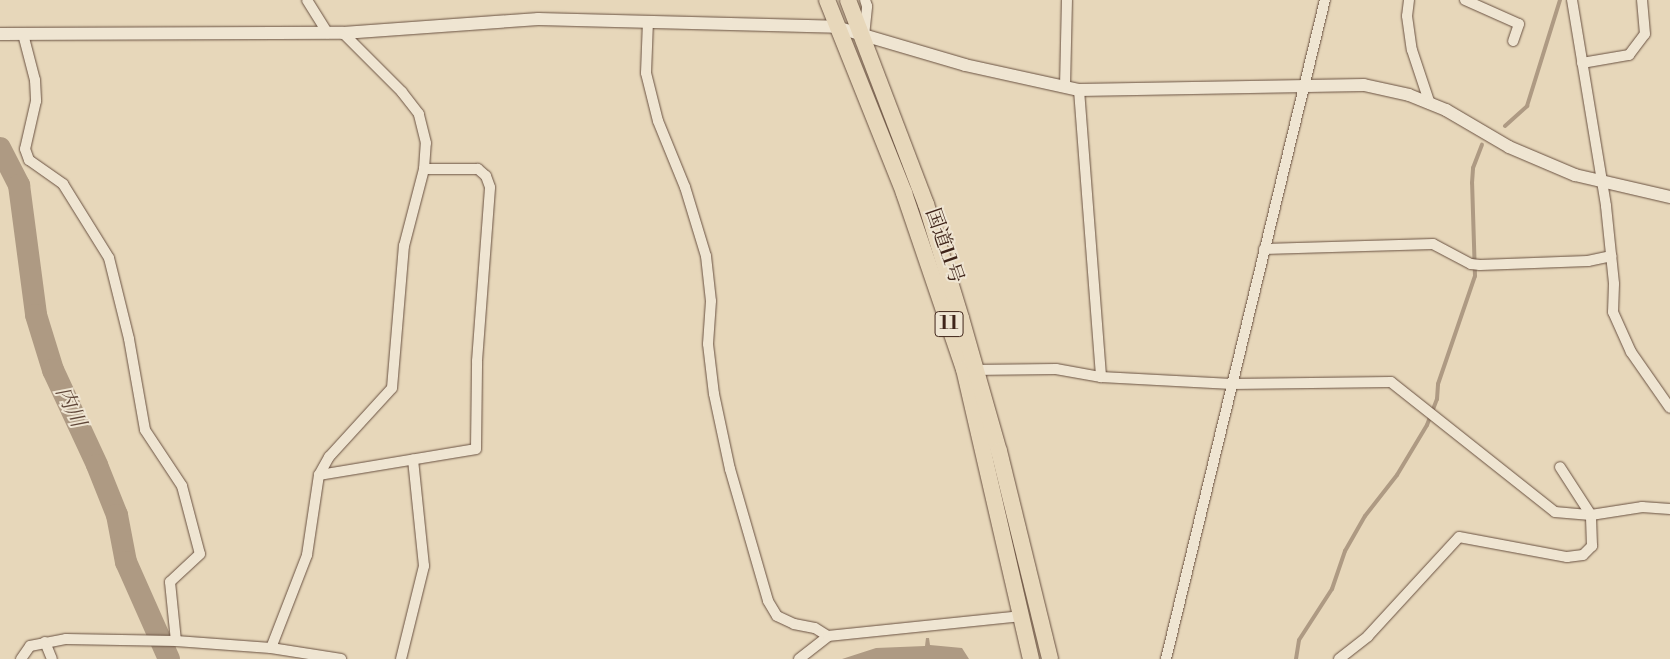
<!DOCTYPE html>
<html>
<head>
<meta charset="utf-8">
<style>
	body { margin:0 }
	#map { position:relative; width:1670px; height:659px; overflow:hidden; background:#e7d7ba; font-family:"Libre Bodoni","Noto Serif JP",serif }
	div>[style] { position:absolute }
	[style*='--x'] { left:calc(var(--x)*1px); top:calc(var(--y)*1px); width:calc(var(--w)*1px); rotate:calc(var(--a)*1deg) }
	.water>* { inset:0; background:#ae9a83 }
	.stream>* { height:4px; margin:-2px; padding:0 2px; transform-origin:2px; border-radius:2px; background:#ae9a83 }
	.river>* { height:22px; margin:-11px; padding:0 11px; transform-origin:11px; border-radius:11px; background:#ae9a83 }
	.roads { filter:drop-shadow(0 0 1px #695141) drop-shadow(0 0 1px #695141) }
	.minor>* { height:10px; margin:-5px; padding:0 5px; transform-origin:5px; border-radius:5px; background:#efe5d2 }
	.tertiary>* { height:12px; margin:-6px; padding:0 6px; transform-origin:6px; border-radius:6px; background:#efe5d2 }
	.trunk>* { height:16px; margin:-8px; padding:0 8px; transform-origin:8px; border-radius:8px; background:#e7d7ba }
	span { translate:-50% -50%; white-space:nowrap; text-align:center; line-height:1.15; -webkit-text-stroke:4px #efe5d2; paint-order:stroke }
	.shield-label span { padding:1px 4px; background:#efe5d2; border:1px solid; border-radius:4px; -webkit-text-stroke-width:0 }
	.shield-label { font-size:19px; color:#3f2419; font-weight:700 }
	.street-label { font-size:20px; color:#3f2419 }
	.water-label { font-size:21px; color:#604739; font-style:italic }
</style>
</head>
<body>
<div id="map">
	<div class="water">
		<div style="clip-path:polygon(926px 638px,929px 638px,930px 645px,962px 648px,969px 659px,842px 659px,876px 648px,925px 646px)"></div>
	</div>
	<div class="stream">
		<div style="--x:1505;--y:126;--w:30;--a:-42"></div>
		<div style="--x:1527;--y:106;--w:111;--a:-72.7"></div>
		<div style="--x:1296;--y:659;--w:19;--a:-81"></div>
		<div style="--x:1299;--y:640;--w:61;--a:-57.1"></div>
		<div style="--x:1332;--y:589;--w:40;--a:-71.1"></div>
		<div style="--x:1345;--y:551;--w:40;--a:-60.3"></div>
		<div style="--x:1365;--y:516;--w:52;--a:-52"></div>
		<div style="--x:1397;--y:475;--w:58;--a:-59"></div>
		<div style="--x:1427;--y:425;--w:28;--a:-69"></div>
		<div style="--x:1437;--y:399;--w:15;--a:-86"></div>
		<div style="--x:1438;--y:384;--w:114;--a:-71.1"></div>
		<div style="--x:1475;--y:276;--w:93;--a:-91.8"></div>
		<div style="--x:1472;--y:183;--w:15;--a:-86"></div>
		<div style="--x:1473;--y:168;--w:25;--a:-69"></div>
	</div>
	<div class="river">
		<div style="--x:0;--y:148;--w:42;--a:62.8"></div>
		<div style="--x:19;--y:185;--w:131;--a:82.5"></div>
		<div style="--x:36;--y:315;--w:58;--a:72.8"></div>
		<div style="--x:53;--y:370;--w:105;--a:65.1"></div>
		<div style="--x:97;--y:465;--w:54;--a:68.2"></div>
		<div style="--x:117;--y:515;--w:48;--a:79.2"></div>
		<div style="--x:126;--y:562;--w:106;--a:66.1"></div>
	</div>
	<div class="roads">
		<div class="minor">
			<div style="--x:307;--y:0;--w:39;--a:58"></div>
			<div style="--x:1409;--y:0;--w:16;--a:97"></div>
			<div style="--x:1407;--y:16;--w:34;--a:82"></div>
			<div style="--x:1412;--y:50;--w:57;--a:71.6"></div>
			<div style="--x:1465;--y:0;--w:59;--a:24"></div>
			<div style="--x:1519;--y:24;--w:18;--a:109"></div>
			<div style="--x:1572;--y:0;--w:209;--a:80.6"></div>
			<div style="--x:1606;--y:206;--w:78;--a:84.1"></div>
			<div style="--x:1614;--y:284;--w:28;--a:92"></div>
			<div style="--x:1613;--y:312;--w:44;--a:65.8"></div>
			<div style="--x:1631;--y:352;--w:68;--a:55.1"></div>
			<div style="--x:648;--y:21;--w:52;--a:92.2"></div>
			<div style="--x:646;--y:73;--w:49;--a:76"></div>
			<div style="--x:658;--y:121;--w:71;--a:67.8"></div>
			<div style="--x:685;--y:187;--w:72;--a:73.1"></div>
			<div style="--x:706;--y:256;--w:45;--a:83.7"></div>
			<div style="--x:711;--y:301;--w:43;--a:94"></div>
			<div style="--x:708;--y:344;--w:50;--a:83.2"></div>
			<div style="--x:714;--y:394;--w:77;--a:78"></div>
			<div style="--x:730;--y:469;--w:137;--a:73.9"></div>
			<div style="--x:768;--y:601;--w:17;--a:59"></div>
			<div style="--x:777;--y:616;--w:19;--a:25"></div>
			<div style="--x:794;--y:624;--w:21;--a:11"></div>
			<div style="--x:815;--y:628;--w:15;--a:32"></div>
			<div style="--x:23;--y:34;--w:48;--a:75.4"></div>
			<div style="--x:35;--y:80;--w:21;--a:87"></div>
			<div style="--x:36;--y:101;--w:49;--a:102.9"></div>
			<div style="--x:25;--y:149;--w:12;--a:70"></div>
			<div style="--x:29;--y:160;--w:42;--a:35.2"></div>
			<div style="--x:63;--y:184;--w:87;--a:58.1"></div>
			<div style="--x:109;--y:258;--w:83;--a:76.1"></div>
			<div style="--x:129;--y:339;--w:92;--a:80"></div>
			<div style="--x:145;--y:430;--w:67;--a:56.5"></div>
			<div style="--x:182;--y:486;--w:70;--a:75.2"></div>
			<div style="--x:200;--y:554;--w:41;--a:137"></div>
			<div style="--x:170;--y:582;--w:59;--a:84.2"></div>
			<div style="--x:864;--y:36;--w:30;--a:-84"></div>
			<div style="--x:867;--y:6;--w:6;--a:-108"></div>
			<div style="--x:1582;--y:63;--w:48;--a:-9.7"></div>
			<div style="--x:1629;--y:55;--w:26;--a:-53"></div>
			<div style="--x:1645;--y:34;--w:34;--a:-95"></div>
			<div style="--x:1065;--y:87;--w:87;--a:-88.7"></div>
			<div style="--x:1079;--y:90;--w:288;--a:85.6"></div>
			<div style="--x:1264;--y:249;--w:169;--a:-1.7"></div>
			<div style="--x:1433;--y:244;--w:43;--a:27.8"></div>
			<div style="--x:1471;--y:264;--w:9;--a:6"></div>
			<div style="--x:1480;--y:265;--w:108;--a:-2.1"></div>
			<div style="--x:1588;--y:261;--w:24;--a:-12"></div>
			<div style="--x:971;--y:370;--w:85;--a:-0.7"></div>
			<div style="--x:1056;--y:369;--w:46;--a:10.1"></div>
			<div style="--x:1101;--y:377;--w:131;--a:3.1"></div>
			<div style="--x:1232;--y:384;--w:159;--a:-0.7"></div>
			<div style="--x:1391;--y:382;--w:209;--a:38.4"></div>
			<div style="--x:1555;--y:512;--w:36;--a:5"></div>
			<div style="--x:1591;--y:515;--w:52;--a:-8.9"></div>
			<div style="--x:1642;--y:507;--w:28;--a:4"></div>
			<div style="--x:319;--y:475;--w:159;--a:-9.4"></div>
			<div style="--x:476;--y:449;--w:88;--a:-89.3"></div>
			<div style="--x:477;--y:361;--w:174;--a:-85.7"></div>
			<div style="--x:490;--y:187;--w:12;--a:-110"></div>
			<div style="--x:486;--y:176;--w:11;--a:-139"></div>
			<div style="--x:478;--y:169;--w:54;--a:180"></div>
			<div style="--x:45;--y:642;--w:18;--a:68"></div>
			<div style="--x:271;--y:648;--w:100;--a:-68.8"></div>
			<div style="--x:307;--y:555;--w:81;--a:-81.5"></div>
			<div style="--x:319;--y:475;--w:21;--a:-61"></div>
			<div style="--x:329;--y:457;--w:93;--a:-47.6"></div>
			<div style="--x:392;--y:388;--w:143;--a:-85.2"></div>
			<div style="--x:404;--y:246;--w:80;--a:-75.4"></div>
			<div style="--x:424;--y:169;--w:26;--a:-86"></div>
			<div style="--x:426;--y:143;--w:30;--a:-104"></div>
			<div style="--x:419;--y:114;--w:28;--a:-128"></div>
			<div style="--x:402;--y:92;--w:83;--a:-135"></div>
			<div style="--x:21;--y:659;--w:16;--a:-55"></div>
			<div style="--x:30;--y:646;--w:37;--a:-11"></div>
			<div style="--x:66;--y:639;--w:110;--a:1"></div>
			<div style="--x:176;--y:641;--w:95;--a:4.2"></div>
			<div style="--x:271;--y:648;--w:71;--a:8.9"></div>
			<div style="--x:401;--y:659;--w:96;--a:-76.1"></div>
			<div style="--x:424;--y:566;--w:107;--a:-95.9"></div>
			<div style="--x:799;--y:659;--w:37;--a:-38"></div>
			<div style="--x:828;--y:636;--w:195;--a:-5.9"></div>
			<div style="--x:1166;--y:659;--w:678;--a:-76.44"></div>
			<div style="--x:1339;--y:659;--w:37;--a:-38"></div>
			<div style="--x:1368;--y:636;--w:134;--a:-47.4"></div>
			<div style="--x:1459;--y:537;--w:110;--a:10.5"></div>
			<div style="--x:1567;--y:557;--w:16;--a:-7"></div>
			<div style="--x:1583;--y:555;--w:13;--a:-45"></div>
			<div style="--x:1592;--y:546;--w:31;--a:-92"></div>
			<div style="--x:1591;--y:515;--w:57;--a:-122.9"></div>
		</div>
		<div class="tertiary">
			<div style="--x:0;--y:34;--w:343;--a:-0.2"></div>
			<div style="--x:343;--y:33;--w:196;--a:-4.1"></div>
			<div style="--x:538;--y:19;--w:298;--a:1.5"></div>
			<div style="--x:836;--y:27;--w:134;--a:16.4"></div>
			<div style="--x:965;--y:65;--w:117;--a:12.4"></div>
			<div style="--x:1079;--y:90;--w:285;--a:-1"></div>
			<div style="--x:1364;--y:85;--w:46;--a:12.5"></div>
			<div style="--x:1409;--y:95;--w:40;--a:22"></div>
			<div style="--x:1446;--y:110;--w:73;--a:30.4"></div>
			<div style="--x:1509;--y:147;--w:72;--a:23"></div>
			<div style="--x:1575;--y:175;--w:98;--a:13"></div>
		</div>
		<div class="trunk">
			<div style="--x:827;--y:0;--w:208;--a:68.2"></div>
			<div style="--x:904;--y:193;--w:186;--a:71.2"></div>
			<div style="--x:964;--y:369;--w:298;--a:77"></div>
			<div style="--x:848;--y:0;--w:218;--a:69.1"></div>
			<div style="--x:926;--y:204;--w:119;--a:72.9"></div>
			<div style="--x:961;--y:318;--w:138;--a:74.1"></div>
			<div style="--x:999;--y:451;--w:214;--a:76.2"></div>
		</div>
	</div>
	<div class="shield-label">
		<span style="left:949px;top:324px">11</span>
	</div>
	<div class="street-label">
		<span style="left:944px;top:246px;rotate:71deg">国道11号</span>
	</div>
	<div class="water-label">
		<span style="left:70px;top:407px;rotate:65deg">内川</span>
	</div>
</div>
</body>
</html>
